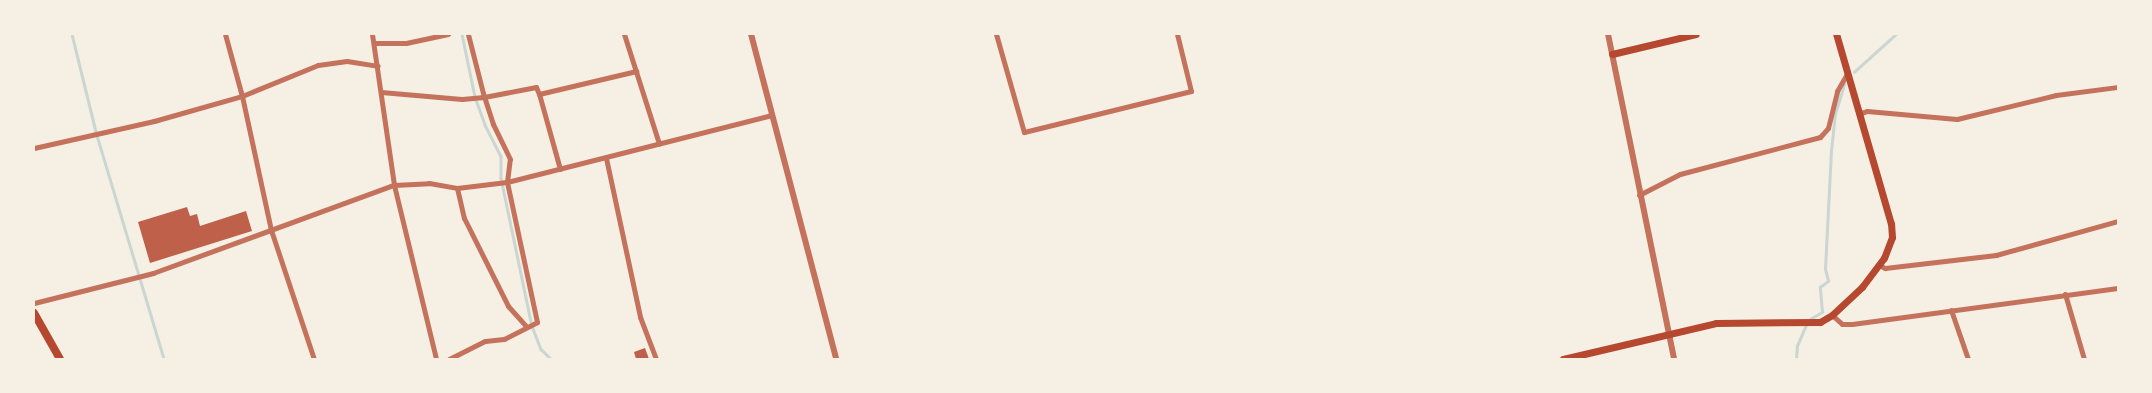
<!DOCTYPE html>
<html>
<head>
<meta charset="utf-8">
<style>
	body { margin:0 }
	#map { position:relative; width:2152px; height:393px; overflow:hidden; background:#f6efe4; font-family:Lato,sans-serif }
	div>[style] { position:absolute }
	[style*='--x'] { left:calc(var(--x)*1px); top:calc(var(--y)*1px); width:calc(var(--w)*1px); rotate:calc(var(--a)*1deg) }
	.stream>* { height:2.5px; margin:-1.25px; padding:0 1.25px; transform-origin:1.25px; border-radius:1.25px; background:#c9d6d2 }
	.building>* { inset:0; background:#bf614a }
	.minor>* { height:5px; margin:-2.5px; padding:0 2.5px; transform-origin:2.5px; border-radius:2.5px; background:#c5725c }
	.tertiary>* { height:6px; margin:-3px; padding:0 3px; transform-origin:3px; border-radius:3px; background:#c5725c }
	.secondary>* { height:7px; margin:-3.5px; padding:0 3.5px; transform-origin:3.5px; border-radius:3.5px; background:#b5482f }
	.primary>* { height:8px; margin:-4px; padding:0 4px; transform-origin:4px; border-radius:4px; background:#b5482f }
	span { translate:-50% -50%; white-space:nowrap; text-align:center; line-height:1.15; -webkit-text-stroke:4px #f6efe4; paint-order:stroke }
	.frame { position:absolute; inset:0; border:35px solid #f6efe4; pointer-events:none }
</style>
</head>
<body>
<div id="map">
	<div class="stream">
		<div style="--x:72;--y:34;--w:101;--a:76.2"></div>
		<div style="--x:96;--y:132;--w:237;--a:73.3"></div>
		<div style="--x:462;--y:34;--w:64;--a:78.3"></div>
		<div style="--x:475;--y:97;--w:30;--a:70"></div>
		<div style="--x:485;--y:125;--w:35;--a:63"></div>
		<div style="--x:501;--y:156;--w:22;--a:90"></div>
		<div style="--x:501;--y:178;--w:151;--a:78.2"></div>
		<div style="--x:532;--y:326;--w:25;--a:69"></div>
		<div style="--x:541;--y:349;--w:14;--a:45"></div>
		<div style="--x:1854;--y:72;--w:57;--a:-42.1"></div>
		<div style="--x:1810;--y:319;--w:14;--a:-30"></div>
		<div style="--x:1822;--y:312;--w:25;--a:-95"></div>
		<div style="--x:1820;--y:287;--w:10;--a:-37"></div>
		<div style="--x:1828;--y:281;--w:12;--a:-104"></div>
		<div style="--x:1825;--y:269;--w:118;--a:-87.1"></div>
		<div style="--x:1831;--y:151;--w:37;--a:-84"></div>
		<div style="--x:1835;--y:114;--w:31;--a:-73"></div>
		<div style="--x:1796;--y:359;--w:13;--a:-86"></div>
		<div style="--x:1797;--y:346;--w:25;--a:-67"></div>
	</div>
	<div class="building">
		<div style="clip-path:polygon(187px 207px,190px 216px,197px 214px,200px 226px,246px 211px,252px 231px,150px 263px,138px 222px)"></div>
		<div style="clip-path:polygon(645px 348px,649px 359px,636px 359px,634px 352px)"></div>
	</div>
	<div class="minor">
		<div style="--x:225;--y:34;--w:64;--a:74.7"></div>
		<div style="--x:242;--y:96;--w:137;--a:77.8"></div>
		<div style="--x:271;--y:230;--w:136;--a:71.6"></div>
		<div style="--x:372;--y:34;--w:153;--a:81.7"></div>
		<div style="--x:394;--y:185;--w:179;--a:76.4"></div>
		<div style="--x:624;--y:34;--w:115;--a:72.3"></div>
		<div style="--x:996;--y:34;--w:102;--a:74.1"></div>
		<div style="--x:1024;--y:132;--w:172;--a:-13.8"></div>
		<div style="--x:1191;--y:91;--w:59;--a:-103.8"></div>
		<div style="--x:374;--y:43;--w:32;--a:0"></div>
		<div style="--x:406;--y:43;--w:43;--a:-12.1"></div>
		<div style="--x:381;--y:92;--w:81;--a:4.9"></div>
		<div style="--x:462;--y:99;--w:22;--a:-5"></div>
		<div style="--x:484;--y:97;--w:65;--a:-104.3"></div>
		<div style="--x:1861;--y:113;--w:6;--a:-18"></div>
		<div style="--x:1867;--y:111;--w:90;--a:5.1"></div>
		<div style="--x:1957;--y:119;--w:102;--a:-13.6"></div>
		<div style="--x:2056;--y:95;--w:63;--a:-7.4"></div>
		<div style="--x:34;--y:148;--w:123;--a:-12.7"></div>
		<div style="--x:154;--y:121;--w:91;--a:-15.9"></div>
		<div style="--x:242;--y:96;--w:82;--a:-22.2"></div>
		<div style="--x:318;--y:65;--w:29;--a:-8"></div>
		<div style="--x:347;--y:61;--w:31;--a:9"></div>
		<div style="--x:606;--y:158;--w:163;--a:77.9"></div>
		<div style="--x:640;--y:317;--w:45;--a:69.1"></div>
		<div style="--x:560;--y:169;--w:78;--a:-105.6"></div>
		<div style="--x:539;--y:94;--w:100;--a:-13.3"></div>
		<div style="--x:457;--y:188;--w:31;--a:77"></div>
		<div style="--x:464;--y:218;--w:98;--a:63.4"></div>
		<div style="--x:508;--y:306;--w:27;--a:48"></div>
		<div style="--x:1639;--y:195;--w:46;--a:-27.1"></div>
		<div style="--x:1680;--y:174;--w:145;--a:-14.8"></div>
		<div style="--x:1820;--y:137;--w:12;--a:-48"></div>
		<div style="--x:1828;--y:128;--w:38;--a:-76"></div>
		<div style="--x:1837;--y:91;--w:22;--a:-60"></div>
		<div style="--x:1879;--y:265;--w:7;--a:27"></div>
		<div style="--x:1885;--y:268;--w:112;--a:-6.7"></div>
		<div style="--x:1996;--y:255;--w:127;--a:-15.6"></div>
		<div style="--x:2065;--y:294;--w:68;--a:73.7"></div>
		<div style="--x:34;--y:303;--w:123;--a:-14.1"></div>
		<div style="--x:153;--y:273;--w:257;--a:-20.1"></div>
		<div style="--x:394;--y:185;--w:35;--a:-3"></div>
		<div style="--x:429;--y:183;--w:28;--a:10"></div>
		<div style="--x:457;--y:188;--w:50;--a:-6.8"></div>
		<div style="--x:507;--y:182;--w:273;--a:-14.2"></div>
		<div style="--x:1951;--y:310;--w:52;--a:70.9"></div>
		<div style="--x:1832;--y:315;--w:13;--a:42"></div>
		<div style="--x:1842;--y:324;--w:10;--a:0"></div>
		<div style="--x:1852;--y:324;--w:268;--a:-7.7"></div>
		<div style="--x:449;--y:359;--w:40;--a:-26.6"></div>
		<div style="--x:485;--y:341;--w:19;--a:-6"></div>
		<div style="--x:504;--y:339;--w:37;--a:-27"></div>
		<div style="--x:537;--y:322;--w:143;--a:-102.1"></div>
		<div style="--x:507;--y:182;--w:23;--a:-83"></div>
		<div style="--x:510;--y:159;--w:39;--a:-116"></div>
		<div style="--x:493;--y:124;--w:28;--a:-108"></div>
		<div style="--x:484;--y:97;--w:53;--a:-10.9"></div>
		<div style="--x:536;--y:87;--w:8;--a:67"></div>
	</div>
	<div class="tertiary">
		<div style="--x:751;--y:34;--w:336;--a:75.3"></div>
		<div style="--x:1608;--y:34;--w:332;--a:78.5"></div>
	</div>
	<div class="secondary">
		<div style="--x:1612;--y:54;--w:86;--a:-13.4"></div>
		<div style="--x:1563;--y:359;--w:157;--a:-13.2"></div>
		<div style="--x:1716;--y:323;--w:104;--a:-0.6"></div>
		<div style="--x:1820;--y:322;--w:14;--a:-30"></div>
		<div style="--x:1832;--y:315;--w:41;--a:-43"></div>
		<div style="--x:1862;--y:287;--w:36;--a:-53"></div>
		<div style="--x:1884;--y:258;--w:22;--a:-69"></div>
		<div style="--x:1892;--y:237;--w:13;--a:-94"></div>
		<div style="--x:1891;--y:224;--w:198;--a:-106.1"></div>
	</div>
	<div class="primary">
		<div style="--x:34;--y:313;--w:53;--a:60.5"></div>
	</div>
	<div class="frame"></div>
</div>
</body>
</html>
